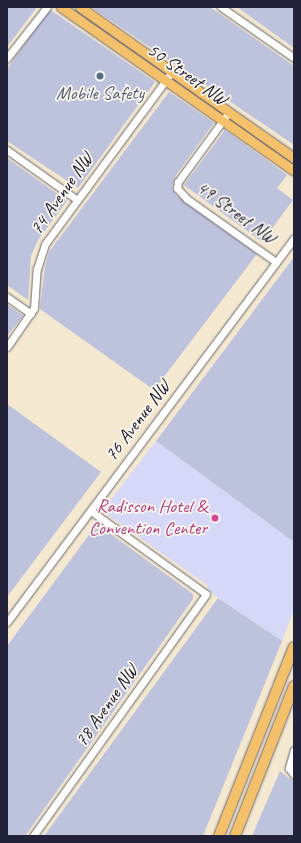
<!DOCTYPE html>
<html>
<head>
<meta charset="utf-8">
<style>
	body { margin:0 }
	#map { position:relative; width:301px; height:843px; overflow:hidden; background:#f4e8d0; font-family:Caveat,sans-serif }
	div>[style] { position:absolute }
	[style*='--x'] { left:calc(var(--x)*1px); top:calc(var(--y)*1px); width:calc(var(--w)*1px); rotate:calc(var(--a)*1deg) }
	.built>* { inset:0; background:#d6d8f8 }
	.industrial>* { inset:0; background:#bec3dd }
	.roads { filter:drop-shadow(0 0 1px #6c676f) drop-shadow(0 0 1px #6c676f) }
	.minor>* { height:7px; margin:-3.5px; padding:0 3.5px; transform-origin:3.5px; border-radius:3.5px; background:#fff }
	.major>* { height:9px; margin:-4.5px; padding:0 4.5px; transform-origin:4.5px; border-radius:4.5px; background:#f4c16a }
	.highway>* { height:10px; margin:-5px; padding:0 5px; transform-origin:5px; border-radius:5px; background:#f4c16a }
	.dots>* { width:11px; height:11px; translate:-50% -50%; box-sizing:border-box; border:2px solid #fbf7ec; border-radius:50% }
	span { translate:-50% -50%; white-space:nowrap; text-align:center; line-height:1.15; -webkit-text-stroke:3.5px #fbf7ec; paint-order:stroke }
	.street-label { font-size:19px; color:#22223b }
	.service-label { font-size:19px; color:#4e5e75 }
	.hotel-label { font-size:19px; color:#b23c85 }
	.right { translate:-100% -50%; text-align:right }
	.frame { position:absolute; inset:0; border:8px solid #22223b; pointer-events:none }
</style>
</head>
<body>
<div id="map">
	<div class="built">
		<div style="clip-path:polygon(156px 441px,294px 542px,294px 609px,282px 641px,210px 592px,207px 585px,102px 511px)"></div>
	</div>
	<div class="industrial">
		<div style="clip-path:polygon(7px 7px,37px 7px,7px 47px)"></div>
		<div style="clip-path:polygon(91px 7px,210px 7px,294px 66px,294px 145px)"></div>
		<div style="clip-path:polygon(237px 7px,294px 7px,294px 48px)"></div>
		<div style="clip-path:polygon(49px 9px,155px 82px,78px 188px,7px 141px,7px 69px)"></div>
		<div style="clip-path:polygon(169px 92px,214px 123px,176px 175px,172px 186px,176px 195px,257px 254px,154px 390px,40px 309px,45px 267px,49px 252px)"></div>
		<div style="clip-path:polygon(225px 130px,287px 175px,277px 188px,293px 200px,262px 242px,184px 185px)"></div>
		<div style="clip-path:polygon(7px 158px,67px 201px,38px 240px,31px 256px,28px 300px,7px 285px)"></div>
		<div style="clip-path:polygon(294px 257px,294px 542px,156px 441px)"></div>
		<div style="clip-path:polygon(7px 304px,23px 316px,7px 336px)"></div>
		<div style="clip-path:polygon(7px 404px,101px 472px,7px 597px)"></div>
		<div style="clip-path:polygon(97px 524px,193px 594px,193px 599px,25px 836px,7px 836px,7px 646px)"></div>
		<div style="clip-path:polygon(218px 598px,282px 641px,203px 836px,44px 836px)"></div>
		<div style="clip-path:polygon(280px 771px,294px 782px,294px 836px,252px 836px)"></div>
	</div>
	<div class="roads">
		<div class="minor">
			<div style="--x:221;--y:7;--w:89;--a:34.9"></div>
			<div style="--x:7;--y:58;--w:65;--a:-51.9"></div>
			<div style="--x:229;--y:112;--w:87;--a:126.1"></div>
			<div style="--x:178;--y:182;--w:6;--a:99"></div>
			<div style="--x:177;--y:188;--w:15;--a:48"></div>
			<div style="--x:187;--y:199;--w:109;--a:35.3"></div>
			<div style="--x:7;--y:150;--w:85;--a:35.4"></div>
			<div style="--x:7;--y:297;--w:29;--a:35"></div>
			<div style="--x:7;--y:347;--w:47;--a:-55.3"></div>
			<div style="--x:34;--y:308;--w:39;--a:-86"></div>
			<div style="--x:37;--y:269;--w:26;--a:-72"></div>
			<div style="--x:45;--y:244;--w:214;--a:-53.6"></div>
			<div style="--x:7;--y:622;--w:479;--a:-53.2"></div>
			<div style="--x:294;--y:750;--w:19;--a:106"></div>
			<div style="--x:289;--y:768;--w:9;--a:54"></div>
			<div style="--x:33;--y:836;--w:297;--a:-54.4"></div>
			<div style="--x:206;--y:594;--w:142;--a:-144.2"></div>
		</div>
		<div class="major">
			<div style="--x:61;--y:7;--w:285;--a:35.1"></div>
			<div style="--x:80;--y:7;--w:262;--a:35.2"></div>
		</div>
		<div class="highway">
			<div style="--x:219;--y:836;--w:203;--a:-68.4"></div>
			<div style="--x:235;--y:836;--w:161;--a:-68.5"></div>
		</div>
	</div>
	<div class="dots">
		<div style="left:100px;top:76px;background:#5c6f8a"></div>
		<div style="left:215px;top:518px;background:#d1479c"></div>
	</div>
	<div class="street-label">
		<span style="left:187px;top:75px;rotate:35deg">50 Street NW</span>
		<span style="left:62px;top:194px;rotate:-55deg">74 Avenue NW</span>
		<span style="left:236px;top:213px;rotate:36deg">49 Street NW</span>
		<span style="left:138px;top:421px;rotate:-53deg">76 Avenue NW</span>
		<span style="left:107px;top:706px;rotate:-55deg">78 Avenue NW</span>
	</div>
	<div class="service-label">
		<span style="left:100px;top:94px">Mobile Safety</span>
	</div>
	<div class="hotel-label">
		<span class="right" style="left:207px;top:518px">Radisson Hotel &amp;<br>Convention Center</span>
	</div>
	<div class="frame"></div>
</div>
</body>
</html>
